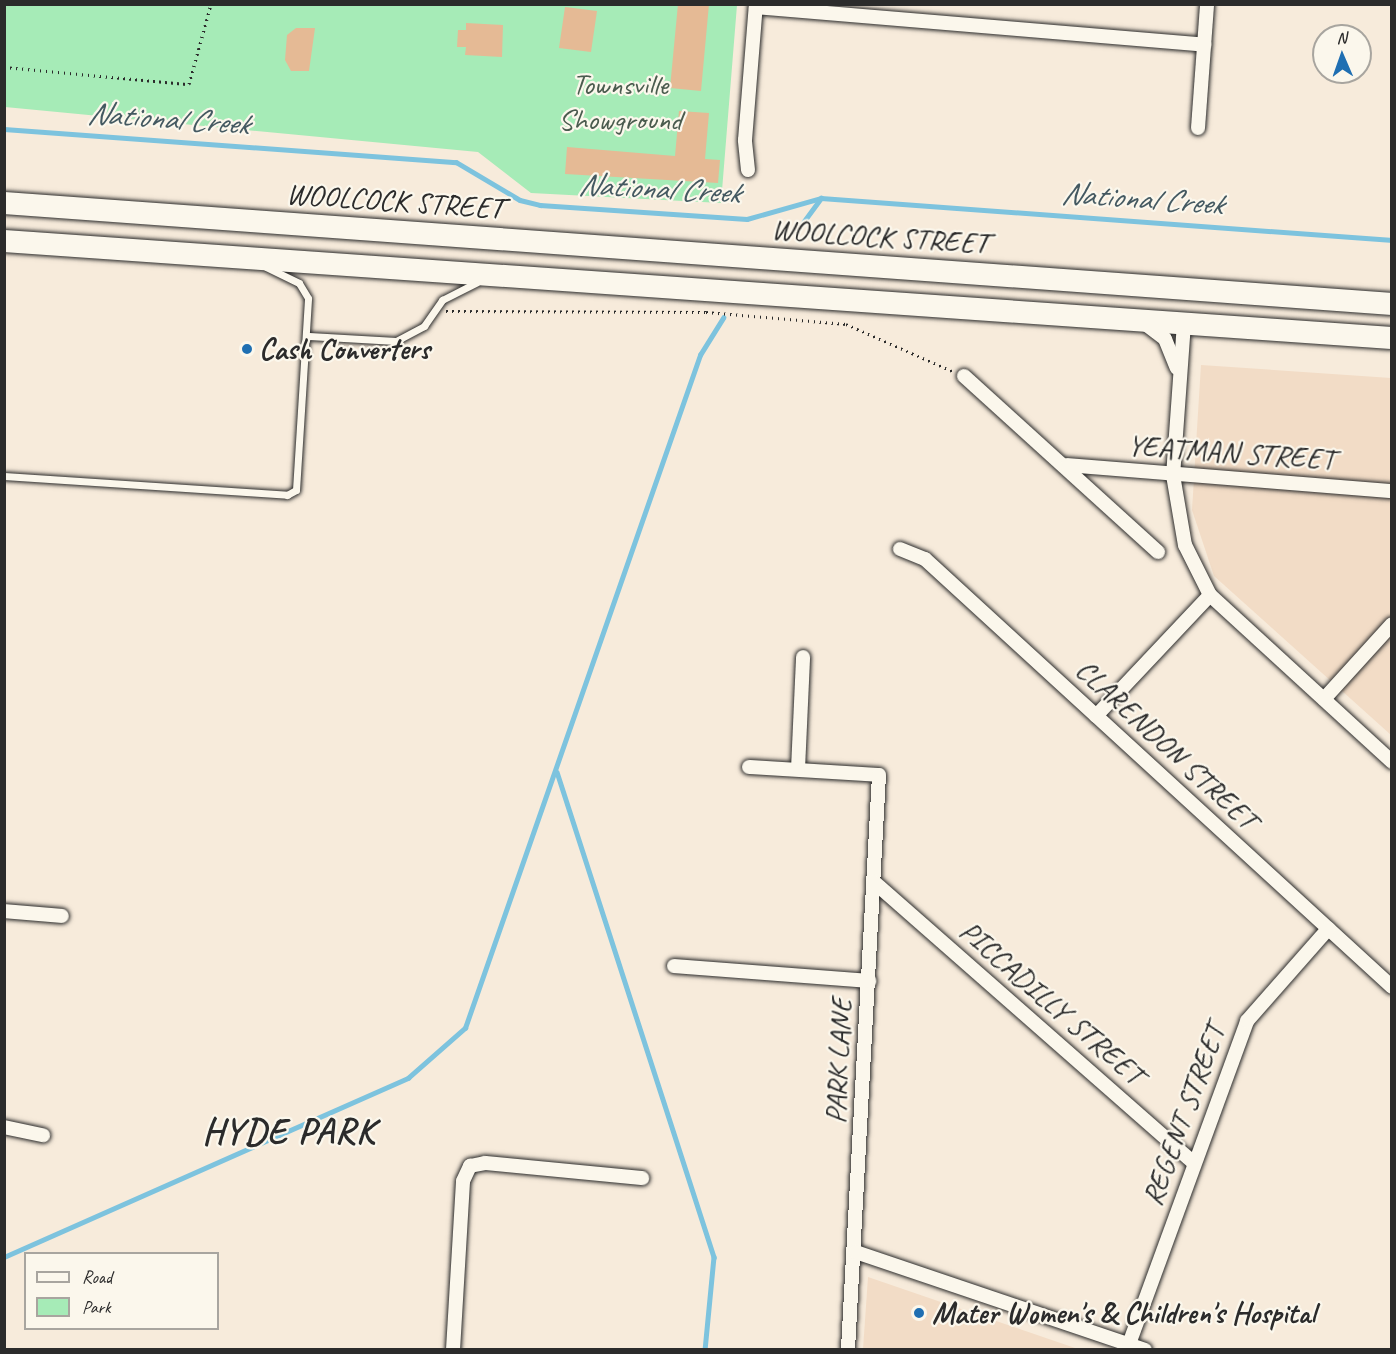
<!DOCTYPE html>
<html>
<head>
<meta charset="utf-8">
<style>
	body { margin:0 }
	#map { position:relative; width:1396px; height:1354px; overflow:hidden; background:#f7ebdb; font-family:Caveat,sans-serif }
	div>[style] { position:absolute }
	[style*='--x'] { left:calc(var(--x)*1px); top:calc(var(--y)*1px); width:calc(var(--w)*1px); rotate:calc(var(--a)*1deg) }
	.built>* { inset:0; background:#f2dcc6 }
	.green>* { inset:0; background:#a6ebb7 }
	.stream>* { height:4.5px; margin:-2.25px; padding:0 2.25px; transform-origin:2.25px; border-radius:2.25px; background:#7dc3de }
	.building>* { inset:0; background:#e5ba95 }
	.path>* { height:3px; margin-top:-1.5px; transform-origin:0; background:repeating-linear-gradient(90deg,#2b2b2b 0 1.5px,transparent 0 6px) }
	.roads { filter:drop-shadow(0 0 2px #2b2b2b) drop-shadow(0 0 2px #2b2b2b) }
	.lane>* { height:7px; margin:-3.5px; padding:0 3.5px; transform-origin:3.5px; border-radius:3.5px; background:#fbf7ec }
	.street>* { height:14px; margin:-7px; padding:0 7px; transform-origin:7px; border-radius:7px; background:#fbf7ec }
	.primary>* { height:22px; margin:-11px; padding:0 11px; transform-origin:11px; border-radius:11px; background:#fbf7ec }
	.dots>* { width:16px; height:16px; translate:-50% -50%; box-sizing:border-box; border:3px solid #fbf7ec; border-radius:50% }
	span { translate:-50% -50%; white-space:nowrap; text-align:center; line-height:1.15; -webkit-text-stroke:4.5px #fbf7ec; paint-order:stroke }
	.park-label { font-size:30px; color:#4a5b4e }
	.street-label { font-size:30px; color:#2b2b2b }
	.poi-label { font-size:30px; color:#2b2b2b; font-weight:700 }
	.left { translate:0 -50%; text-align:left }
	.water-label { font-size:32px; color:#445961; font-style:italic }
	.district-label { font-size:36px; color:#2b2b2b; font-weight:700; letter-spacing:1.5px }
	.frame { position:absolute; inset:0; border:6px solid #2b2b2b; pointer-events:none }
	.legend { position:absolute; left:24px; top:1252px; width:195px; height:78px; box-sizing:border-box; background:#fbf7ec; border:2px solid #a8a59f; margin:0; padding:8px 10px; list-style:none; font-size:18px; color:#2b2b2b }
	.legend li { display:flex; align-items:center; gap:12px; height:30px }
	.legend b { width:30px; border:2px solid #a8a59f }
	.north { position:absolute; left:1312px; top:24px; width:60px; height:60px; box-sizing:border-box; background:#fbf7ec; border:2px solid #a8a59f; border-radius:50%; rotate:358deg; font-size:16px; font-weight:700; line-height:24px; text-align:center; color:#2b2b2b }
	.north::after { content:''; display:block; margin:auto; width:21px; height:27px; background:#1f6fb2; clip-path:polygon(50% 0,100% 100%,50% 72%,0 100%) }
</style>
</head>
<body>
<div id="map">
	<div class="built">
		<div style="clip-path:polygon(1201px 365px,1391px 378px,1391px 735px,1214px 576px,1192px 510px)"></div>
		<div style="clip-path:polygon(868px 1277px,1078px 1349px,863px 1349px)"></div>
	</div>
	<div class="green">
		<div style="clip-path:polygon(4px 5px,737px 5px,721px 203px,531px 193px,478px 152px,5px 107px)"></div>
	</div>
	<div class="stream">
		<div style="--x:4;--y:129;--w:453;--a:4.2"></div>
		<div style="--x:456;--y:162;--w:74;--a:30.7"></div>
		<div style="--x:520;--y:200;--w:21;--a:14"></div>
		<div style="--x:540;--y:205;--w:207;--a:3.9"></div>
		<div style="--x:747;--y:219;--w:77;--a:-15.8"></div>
		<div style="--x:821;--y:198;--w:573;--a:4.21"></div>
		<div style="--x:796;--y:232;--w:42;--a:-53.7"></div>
		<div style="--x:557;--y:772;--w:510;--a:72.06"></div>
		<div style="--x:714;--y:1257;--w:93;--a:95.5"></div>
		<div style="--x:4;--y:1257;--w:442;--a:-23.9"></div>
		<div style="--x:408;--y:1078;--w:76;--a:-41.3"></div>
		<div style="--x:465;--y:1028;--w:713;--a:-70.75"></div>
		<div style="--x:700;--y:355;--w:44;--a:-58.1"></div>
	</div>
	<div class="building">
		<div style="clip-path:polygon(678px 4px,709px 4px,701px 91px,670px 88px)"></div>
		<div style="clip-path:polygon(565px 7px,597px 11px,591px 52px,559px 48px)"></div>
		<div style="clip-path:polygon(466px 23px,503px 25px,502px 57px,465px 55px,466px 47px,457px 47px,458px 30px,466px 30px)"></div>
		<div style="clip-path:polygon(296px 28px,315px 28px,309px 71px,291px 71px,285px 60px,287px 35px)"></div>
		<div style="clip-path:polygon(679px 111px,709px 113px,705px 159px,720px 160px,718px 183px,565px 174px,567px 147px,675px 156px)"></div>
	</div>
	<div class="path">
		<div style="--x:139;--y:4;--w:37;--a:0"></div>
		<div style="--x:4;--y:67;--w:186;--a:5.3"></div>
		<div style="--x:189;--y:84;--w:83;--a:-74.6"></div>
		<div style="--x:446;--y:311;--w:260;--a:0.2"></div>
		<div style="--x:706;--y:312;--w:141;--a:4.9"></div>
		<div style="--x:846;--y:324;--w:116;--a:23.9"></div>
	</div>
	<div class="roads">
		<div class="lane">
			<div style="--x:309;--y:336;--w:87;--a:3.3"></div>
			<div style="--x:396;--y:341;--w:32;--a:-28"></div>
			<div style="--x:424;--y:326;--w:32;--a:-55"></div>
			<div style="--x:442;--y:300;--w:39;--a:-27"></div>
			<div style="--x:4;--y:476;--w:284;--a:3.8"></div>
			<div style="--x:287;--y:495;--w:10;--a:-29"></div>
			<div style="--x:296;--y:490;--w:192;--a:-86.4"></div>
			<div style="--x:308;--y:298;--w:17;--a:-121"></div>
			<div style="--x:299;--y:283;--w:37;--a:-154"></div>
		</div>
		<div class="street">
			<div style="--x:756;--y:7;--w:450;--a:4.8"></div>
			<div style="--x:1198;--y:128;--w:124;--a:-85.8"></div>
			<div style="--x:748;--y:170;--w:30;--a:-96"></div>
			<div style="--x:745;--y:140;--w:136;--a:-85.4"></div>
			<div style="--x:1144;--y:323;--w:26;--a:37"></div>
			<div style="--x:1165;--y:339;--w:31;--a:68"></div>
			<div style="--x:1184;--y:323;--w:152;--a:94.1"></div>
			<div style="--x:1173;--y:475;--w:71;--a:80.3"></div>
			<div style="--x:1185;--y:545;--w:56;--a:63.4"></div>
			<div style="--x:1210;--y:595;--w:247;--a:42.5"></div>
			<div style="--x:964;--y:376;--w:262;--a:42.2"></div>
			<div style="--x:1067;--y:465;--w:326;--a:4.6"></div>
			<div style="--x:900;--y:549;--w:27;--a:22"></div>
			<div style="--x:925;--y:559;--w:633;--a:42.5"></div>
			<div style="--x:1324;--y:699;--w:101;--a:-47.8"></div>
			<div style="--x:1096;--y:716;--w:166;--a:-46.7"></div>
			<div style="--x:749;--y:767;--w:130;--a:3.5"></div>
			<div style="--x:879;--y:775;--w:576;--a:93.09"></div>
			<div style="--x:798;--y:769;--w:112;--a:-87.4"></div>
			<div style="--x:874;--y:882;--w:426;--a:41.3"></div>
			<div style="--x:4;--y:911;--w:58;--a:4.9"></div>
			<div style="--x:674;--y:966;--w:196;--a:4.4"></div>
			<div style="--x:4;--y:1127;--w:40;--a:12"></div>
			<div style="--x:856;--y:1252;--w:305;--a:18.7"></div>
			<div style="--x:1129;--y:1344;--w:344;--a:-69.9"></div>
			<div style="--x:1247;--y:1021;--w:123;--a:-48.6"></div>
			<div style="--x:453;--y:1350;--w:169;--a:-86.6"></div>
			<div style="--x:463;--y:1181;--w:17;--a:-65"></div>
			<div style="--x:470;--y:1166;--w:15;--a:-11"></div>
			<div style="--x:485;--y:1163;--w:158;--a:5.5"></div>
		</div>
		<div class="primary">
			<div style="--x:4;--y:203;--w:1392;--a:4.16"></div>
			<div style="--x:4;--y:241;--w:1391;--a:4"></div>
		</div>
	</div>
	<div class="dots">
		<div style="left:247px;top:349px;background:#1f6fb2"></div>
		<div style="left:919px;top:1313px;background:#1f6fb2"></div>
	</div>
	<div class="park-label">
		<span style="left:620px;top:101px">Townsville<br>Showground</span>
	</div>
	<div class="street-label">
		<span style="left:395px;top:201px;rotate:4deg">WOOLCOCK STREET</span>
		<span style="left:880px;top:236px;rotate:4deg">WOOLCOCK STREET</span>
		<span style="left:1231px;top:452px;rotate:4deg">YEATMAN STREET</span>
		<span style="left:1167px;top:744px;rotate:43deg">CLARENDON STREET</span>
		<span style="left:1052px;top:1002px;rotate:41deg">PICCADILLY STREET</span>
		<span style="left:838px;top:1061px;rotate:-87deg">PARK LANE</span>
		<span style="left:1183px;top:1115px;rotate:-70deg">REGENT STREET</span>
	</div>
	<div class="poi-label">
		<span class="left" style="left:259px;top:349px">Cash Converters</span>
		<span class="left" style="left:932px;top:1313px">Mater Women's &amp; Children's Hospital</span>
	</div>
	<div class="water-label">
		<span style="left:168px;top:119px;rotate:4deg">National Creek</span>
		<span style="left:659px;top:189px;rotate:3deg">National Creek</span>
		<span style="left:1142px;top:199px;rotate:4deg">National Creek</span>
	</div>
	<div class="district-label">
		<span style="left:289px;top:1132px">HYDE PARK</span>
	</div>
	<div class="frame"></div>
	<ul class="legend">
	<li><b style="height:8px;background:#fbf7ec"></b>Road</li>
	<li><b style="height:16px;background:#a6ebb7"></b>Park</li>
	</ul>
	<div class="north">N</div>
</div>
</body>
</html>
